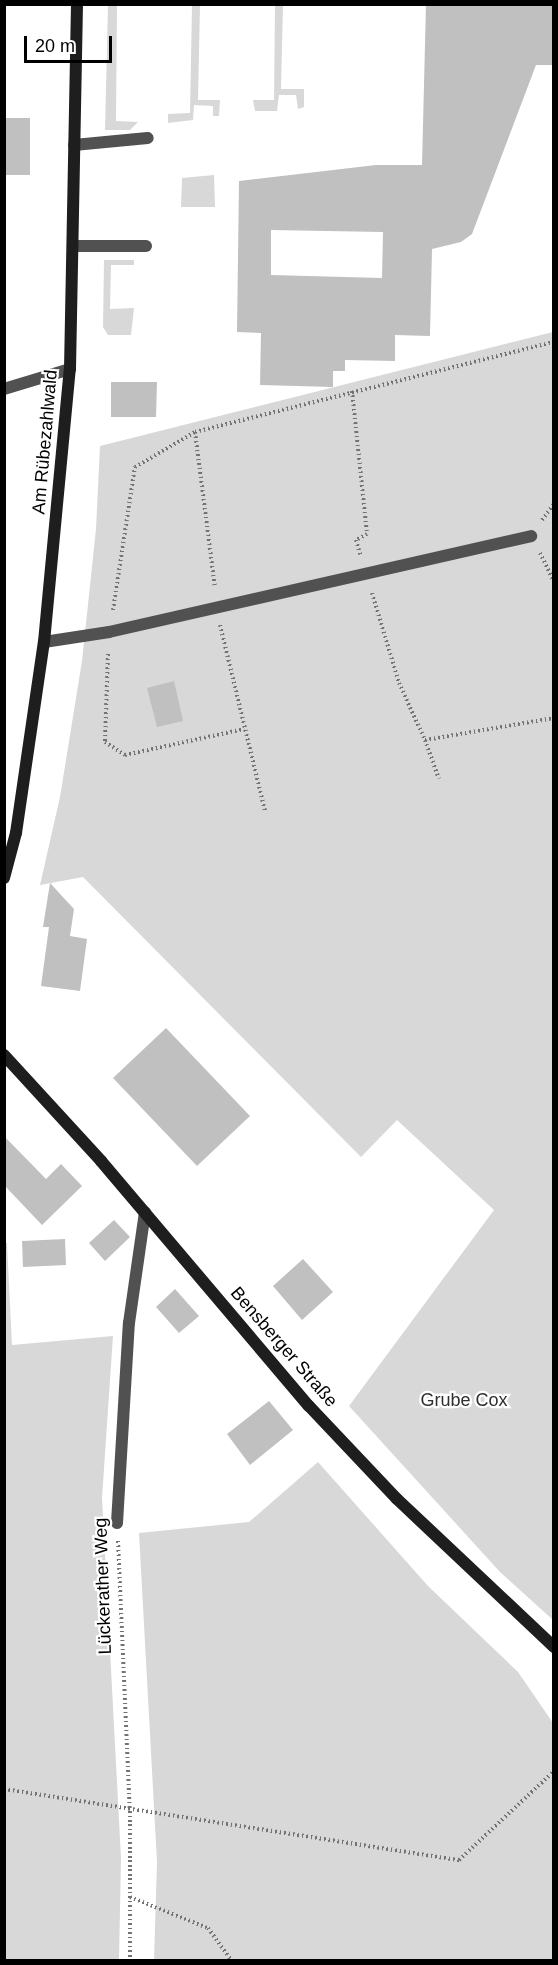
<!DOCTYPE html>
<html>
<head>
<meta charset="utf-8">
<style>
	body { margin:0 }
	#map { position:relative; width:558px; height:1965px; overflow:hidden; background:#fff; font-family:Helvetica,sans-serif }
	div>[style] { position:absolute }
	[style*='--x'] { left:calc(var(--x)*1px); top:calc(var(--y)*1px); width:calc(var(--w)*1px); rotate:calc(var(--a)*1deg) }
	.green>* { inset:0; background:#d8d8d8 }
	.building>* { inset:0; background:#c0c0c0 }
	.path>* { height:4px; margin-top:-2px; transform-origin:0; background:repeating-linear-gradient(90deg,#737373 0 1.5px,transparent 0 4.5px) }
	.lane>* { height:12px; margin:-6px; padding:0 6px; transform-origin:6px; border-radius:6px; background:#515151 }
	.street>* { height:12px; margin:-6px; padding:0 6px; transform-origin:6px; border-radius:6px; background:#515151 }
	.secondary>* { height:12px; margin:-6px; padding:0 6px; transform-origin:6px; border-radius:6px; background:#1e1e1e }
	span { translate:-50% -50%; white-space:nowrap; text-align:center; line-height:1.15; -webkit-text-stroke:4.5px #fff; paint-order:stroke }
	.street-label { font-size:18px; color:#000 }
	.park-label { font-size:18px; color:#2f2f2f }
	.frame { position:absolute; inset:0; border:6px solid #000; pointer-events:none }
	.scale { position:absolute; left:24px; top:36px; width:88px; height:27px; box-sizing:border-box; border:3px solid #000; border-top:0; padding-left:8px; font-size:18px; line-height:21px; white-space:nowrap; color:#000; -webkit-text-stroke:4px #fff; paint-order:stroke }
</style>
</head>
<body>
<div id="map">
	<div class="green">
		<div style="clip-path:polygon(108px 5px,117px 5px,116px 121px,138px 122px,130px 130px,105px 130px)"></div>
		<div style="clip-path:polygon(192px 5px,200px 5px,198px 100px,220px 100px,219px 116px,213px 116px,213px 106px,194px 105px,193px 120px,168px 123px,168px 114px,190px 113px)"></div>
		<div style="clip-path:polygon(275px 5px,283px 5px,281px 89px,304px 89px,304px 107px,298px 109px,296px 95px,279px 95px,277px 111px,255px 111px,253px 100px,274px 100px)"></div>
		<div style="clip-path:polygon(214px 175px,215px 207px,181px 207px,182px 178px)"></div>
		<div style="clip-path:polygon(104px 260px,134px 260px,134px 265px,111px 265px,110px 309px,134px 308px,131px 335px,108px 335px,103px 327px)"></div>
		<div style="clip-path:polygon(553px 332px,553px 1620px,500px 1572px,349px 1406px,494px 1210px,397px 1120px,361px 1157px,83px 877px,40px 885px,60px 797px,82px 661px,96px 529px,100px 446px)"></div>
		<div style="clip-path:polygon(5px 1243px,7px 1243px,12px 1345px,113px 1336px,102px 1498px,121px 1858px,119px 1960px,5px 1960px)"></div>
		<div style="clip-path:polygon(318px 1462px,428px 1586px,518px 1672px,553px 1723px,553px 1960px,154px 1960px,157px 1862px,139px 1533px,249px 1522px)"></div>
	</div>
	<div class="building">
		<div style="clip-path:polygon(evenodd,426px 4px,554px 4px,554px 65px,536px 65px,472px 234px,461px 242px,432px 249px,430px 336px,395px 335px,395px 361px,345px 360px,345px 371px,333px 371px,333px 387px,260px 385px,261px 333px,237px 332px,239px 181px,376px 165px,422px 165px,426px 4px,271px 230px,383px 232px,382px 278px,271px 275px,271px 230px)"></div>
		<div style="clip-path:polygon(4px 118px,30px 118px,30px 175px,4px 175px)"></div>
		<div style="clip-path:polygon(111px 382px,157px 382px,156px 417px,111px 417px)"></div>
		<div style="clip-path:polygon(174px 681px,183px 721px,157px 727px,147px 688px)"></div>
		<div style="clip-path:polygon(50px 883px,74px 909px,70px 936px,87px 939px,80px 991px,41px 986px,49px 927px,43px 927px)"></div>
		<div style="clip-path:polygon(166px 1028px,250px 1116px,197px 1166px,113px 1078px)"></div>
		<div style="clip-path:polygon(4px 1136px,46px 1179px,61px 1164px,82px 1186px,42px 1225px,4px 1185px)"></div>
		<div style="clip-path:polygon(114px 1220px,130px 1237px,105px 1261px,89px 1243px)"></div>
		<div style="clip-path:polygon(65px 1239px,66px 1265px,23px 1267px,22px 1241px)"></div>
		<div style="clip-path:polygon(303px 1259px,333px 1292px,302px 1320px,273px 1286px)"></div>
		<div style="clip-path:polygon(175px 1289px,199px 1316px,179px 1333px,156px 1307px)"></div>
		<div style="clip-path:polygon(269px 1401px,293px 1430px,250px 1465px,227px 1434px)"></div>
	</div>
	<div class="path">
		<div style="--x:352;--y:391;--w:144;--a:84"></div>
		<div style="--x:367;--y:534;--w:13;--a:151"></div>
		<div style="--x:356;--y:540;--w:15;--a:74"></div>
		<div style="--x:195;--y:432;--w:157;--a:82.7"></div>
		<div style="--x:542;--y:520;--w:20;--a:-53"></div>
		<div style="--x:540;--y:553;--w:32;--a:64"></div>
		<div style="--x:372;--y:593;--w:94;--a:73.3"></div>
		<div style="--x:399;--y:683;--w:63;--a:65.5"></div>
		<div style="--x:425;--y:740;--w:41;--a:70.3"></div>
		<div style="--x:113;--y:610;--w:145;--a:-81.3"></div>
		<div style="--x:135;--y:467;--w:69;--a:-30.3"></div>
		<div style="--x:195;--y:432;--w:370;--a:-14.1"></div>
		<div style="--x:220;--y:625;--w:191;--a:76.4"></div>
		<div style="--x:108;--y:654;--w:88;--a:92"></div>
		<div style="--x:105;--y:742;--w:24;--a:33"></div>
		<div style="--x:125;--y:755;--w:122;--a:-12.3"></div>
		<div style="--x:425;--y:740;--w:131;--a:-9.7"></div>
		<div style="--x:118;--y:1541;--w:270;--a:87.5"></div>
		<div style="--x:130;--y:1811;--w:149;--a:90"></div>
		<div style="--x:4;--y:1789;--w:461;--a:8.9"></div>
		<div style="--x:459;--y:1860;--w:130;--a:-43.1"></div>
		<div style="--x:130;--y:1897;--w:84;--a:21.7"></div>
		<div style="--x:208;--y:1928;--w:39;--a:54"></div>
	</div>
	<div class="lane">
		<div style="--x:74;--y:145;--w:74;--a:-5.4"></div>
		<div style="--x:74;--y:246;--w:72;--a:0"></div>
		<div style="--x:44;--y:642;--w:66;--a:-8.7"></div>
		<div style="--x:109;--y:632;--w:433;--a:-12.8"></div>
		<div style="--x:117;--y:1523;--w:200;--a:-86.6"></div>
		<div style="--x:129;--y:1323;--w:112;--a:-81.8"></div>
	</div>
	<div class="street">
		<div style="--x:4;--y:389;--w:69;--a:-16.9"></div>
	</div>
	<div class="secondary">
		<div style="--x:4;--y:878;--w:47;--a:-75.1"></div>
		<div style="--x:16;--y:833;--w:193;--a:-81.7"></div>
		<div style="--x:44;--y:642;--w:274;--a:-84.6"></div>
		<div style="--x:70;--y:369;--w:365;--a:-88.9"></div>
		<div style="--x:4;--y:1055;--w:144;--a:47.5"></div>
		<div style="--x:101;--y:1161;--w:321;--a:49.7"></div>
		<div style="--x:309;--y:1406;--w:128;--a:46.6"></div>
		<div style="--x:397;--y:1499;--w:216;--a:43.3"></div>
	</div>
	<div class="street-label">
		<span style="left:45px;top:442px;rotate:-85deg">Am Rübezahlwald</span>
		<span style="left:284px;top:1347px;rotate:49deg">Bensberger Straße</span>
		<span style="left:103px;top:1586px;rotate:-92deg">Lückerather Weg</span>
	</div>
	<div class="park-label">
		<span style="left:464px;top:1400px">Grube Cox</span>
	</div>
	<div class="frame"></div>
	<div class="scale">20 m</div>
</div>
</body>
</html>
